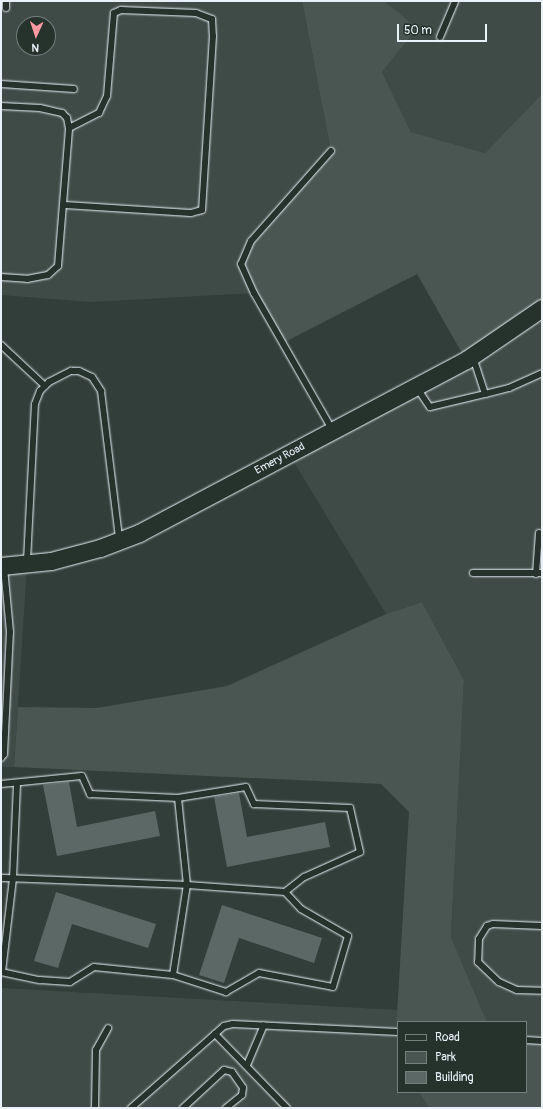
<!DOCTYPE html>
<html>
<head>
<meta charset="utf-8">
<style>
	body { margin:0 }
	#map { position:relative; width:543px; height:1109px; overflow:hidden; background:#323e39; font-family:Pangolin,sans-serif }
	div>[style] { position:absolute }
	[style*='--x'] { left:calc(var(--x)*1px); top:calc(var(--y)*1px); width:calc(var(--w)*1px); rotate:calc(var(--a)*1deg) }
	.built>* { inset:0; background:#3f4b46 }
	.green>* { inset:0; background:#495651 }
	.building>* { inset:0; background:#5c6865 }
	.roads { filter:drop-shadow(0 0 1px #e8f1f8) drop-shadow(0 0 1px #e8f1f8) }
	.lane>* { height:6px; margin:-3px; padding:0 3px; transform-origin:3px; border-radius:3px; background:#26332d }
	.secondary>* { height:17px; margin:-8.5px; padding:0 8.5px; transform-origin:8.5px; border-radius:8.5px; background:#26332d }
	span { translate:-50% -50%; white-space:nowrap; text-align:center; line-height:1.15; -webkit-text-stroke:3px #26332d; paint-order:stroke }
	.street-label { font-size:11px; color:#e8f1f8 }
	.frame { position:absolute; inset:0; border:2px solid #e8f1f8; pointer-events:none }
	.legend { position:absolute; left:397px; top:1021px; width:130px; height:72px; box-sizing:border-box; background:#26332d; border:1px solid #747f7e; margin:0; padding:5px 7px; list-style:none; font-size:12px; color:#e8f1f8 }
	.legend li { display:flex; align-items:center; gap:8px; height:20px }
	.legend b { width:20px; border:1px solid #747f7e }
	.north { position:absolute; left:16px; top:16px; width:40px; height:40px; box-sizing:border-box; background:#26332d; border:1px solid #747f7e; border-radius:50%; rotate:183deg; font-size:11px; font-weight:700; line-height:16px; text-align:center; color:#e8f1f8 }
	.north::after { content:''; display:block; margin:auto; width:14px; height:18px; background:#ff9aa2; clip-path:polygon(50% 0,100% 100%,50% 72%,0 100%) }
	.scale { position:absolute; left:397px; top:24px; width:90px; height:18px; box-sizing:border-box; border:2px solid #e8f1f8; border-top:0; padding-left:5px; font-size:12px; line-height:14px; white-space:nowrap; color:#e8f1f8; -webkit-text-stroke:3px #26332d; paint-order:stroke }
</style>
</head>
<body>
<div id="map">
	<div class="built">
		<div style="clip-path:polygon(evenodd,1px 1px,302px 1px,331px 151px,254px 293px,91px 302px,1px 295px,1px 1px,24px 24px,48px 24px,48px 48px,24px 48px,24px 24px)"></div>
		<div style="clip-path:polygon(384px 1px,542px 1px,542px 94px,485px 153px,411px 132px,382px 72px,416px 28px)"></div>
		<div style="clip-path:polygon(542px 308px,542px 1041px,526px 1040px,526px 1022px,487px 1022px,451px 937px,464px 680px,422px 602px,386px 614px,289px 454px)"></div>
		<div style="clip-path:polygon(27px 565px,14px 767px,1px 767px,1px 566px)"></div>
		<div style="clip-path:polygon(1px 988px,397px 1010px,398px 1092px,421px 1092px,430px 1108px,1px 1108px)"></div>
	</div>
	<div class="green">
		<div style="clip-path:polygon(302px 1px,384px 1px,417px 28px,382px 72px,411px 132px,485px 153px,542px 94px,542px 308px,466px 360px,417px 274px,283px 343px,241px 264px,251px 241px,331px 151px)"></div>
		<div style="clip-path:polygon(422px 602px,464px 680px,451px 937px,487px 1022px,398px 1022px,396px 1032px,409px 812px,381px 784px,14px 767px,18px 707px,97px 708px,227px 686px,386px 614px)"></div>
		<div style="clip-path:polygon(526px 1040px,542px 1041px,542px 1108px,430px 1108px,420px 1094px,421px 1092px,526px 1092px)"></div>
	</div>
	<div class="building">
		<div style="clip-path:polygon(69px 782px,77px 827px,155px 811px,160px 836px,57px 856px,43px 785px)"></div>
		<div style="clip-path:polygon(239px 793px,247px 837px,325px 822px,330px 847px,227px 867px,214px 797px)"></div>
		<div style="clip-path:polygon(56px 892px,156px 924px,148px 948px,72px 924px,58px 968px,34px 961px)"></div>
		<div style="clip-path:polygon(222px 905px,322px 938px,314px 963px,239px 938px,224px 983px,199px 975px)"></div>
	</div>
	<div class="roads">
		<div class="lane">
			<div style="--x:6;--y:8;--w:7;--a:-90"></div>
			<div style="--x:440;--y:37;--w:39;--a:-67"></div>
			<div style="--x:1;--y:84;--w:73;--a:3.9"></div>
			<div style="--x:1;--y:106;--w:39;--a:3"></div>
			<div style="--x:40;--y:108;--w:23;--a:13"></div>
			<div style="--x:62;--y:113;--w:7;--a:45"></div>
			<div style="--x:67;--y:118;--w:10;--a:79"></div>
			<div style="--x:331;--y:151;--w:120;--a:131.6"></div>
			<div style="--x:251;--y:241;--w:25;--a:113"></div>
			<div style="--x:241;--y:264;--w:32;--a:66"></div>
			<div style="--x:254;--y:293;--w:157;--a:60.2"></div>
			<div style="--x:1;--y:277;--w:26;--a:4"></div>
			<div style="--x:27;--y:279;--w:21;--a:-11"></div>
			<div style="--x:48;--y:275;--w:13;--a:-42"></div>
			<div style="--x:58;--y:266;--w:138;--a:-85.4"></div>
			<div style="--x:69;--y:128;--w:34;--a:-27"></div>
			<div style="--x:99;--y:113;--w:19;--a:-65"></div>
			<div style="--x:107;--y:96;--w:83;--a:-85.2"></div>
			<div style="--x:114;--y:13;--w:8;--a:-23"></div>
			<div style="--x:121;--y:10;--w:75;--a:2.3"></div>
			<div style="--x:196;--y:13;--w:17;--a:21"></div>
			<div style="--x:212;--y:19;--w:17;--a:87"></div>
			<div style="--x:213;--y:36;--w:174;--a:93.6"></div>
			<div style="--x:202;--y:210;--w:11;--a:165"></div>
			<div style="--x:191;--y:213;--w:127;--a:-176.4"></div>
			<div style="--x:1;--y:345;--w:60;--a:43"></div>
			<div style="--x:417;--y:388;--w:23;--a:56"></div>
			<div style="--x:430;--y:407;--w:57;--a:-13.3"></div>
			<div style="--x:485;--y:394;--w:40;--a:-108"></div>
			<div style="--x:485;--y:394;--w:25;--a:-14"></div>
			<div style="--x:509;--y:388;--w:36;--a:-24"></div>
			<div style="--x:27;--y:561;--w:157;--a:-87.1"></div>
			<div style="--x:35;--y:404;--w:14;--a:-69"></div>
			<div style="--x:40;--y:391;--w:13;--a:-45"></div>
			<div style="--x:49;--y:382;--w:25;--a:-27"></div>
			<div style="--x:71;--y:371;--w:8;--a:0"></div>
			<div style="--x:79;--y:371;--w:14;--a:25"></div>
			<div style="--x:92;--y:377;--w:17;--a:57"></div>
			<div style="--x:101;--y:391;--w:148;--a:83"></div>
			<div style="--x:473;--y:573;--w:69;--a:0"></div>
			<div style="--x:536;--y:574;--w:41;--a:-85.8"></div>
			<div style="--x:1;--y:758;--w:5;--a:-53"></div>
			<div style="--x:4;--y:754;--w:122;--a:-87.2"></div>
			<div style="--x:10;--y:632;--w:65;--a:-95.3"></div>
			<div style="--x:1;--y:784;--w:81;--a:-5.6"></div>
			<div style="--x:82;--y:776;--w:20;--a:66"></div>
			<div style="--x:90;--y:794;--w:88;--a:2.6"></div>
			<div style="--x:178;--y:798;--w:69;--a:-9.2"></div>
			<div style="--x:246;--y:787;--w:19;--a:65"></div>
			<div style="--x:254;--y:804;--w:96;--a:2.4"></div>
			<div style="--x:350;--y:808;--w:45;--a:77.2"></div>
			<div style="--x:360;--y:852;--w:61;--a:155.9"></div>
			<div style="--x:304;--y:877;--w:24;--a:142"></div>
			<div style="--x:285;--y:892;--w:98;--a:-175.9"></div>
			<div style="--x:187;--y:885;--w:186;--a:-177.8"></div>
			<div style="--x:542;--y:926;--w:49;--a:-177.7"></div>
			<div style="--x:493;--y:924;--w:6;--a:162"></div>
			<div style="--x:487;--y:926;--w:15;--a:122"></div>
			<div style="--x:479;--y:939;--w:23;--a:92"></div>
			<div style="--x:478;--y:962;--w:29;--a:44"></div>
			<div style="--x:499;--y:982;--w:20;--a:24"></div>
			<div style="--x:517;--y:990;--w:25;--a:2"></div>
			<div style="--x:1;--y:972;--w:40;--a:12"></div>
			<div style="--x:40;--y:980;--w:30;--a:4"></div>
			<div style="--x:70;--y:982;--w:28;--a:-32"></div>
			<div style="--x:94;--y:967;--w:79;--a:5.8"></div>
			<div style="--x:173;--y:975;--w:91;--a:-81.2"></div>
			<div style="--x:187;--y:885;--w:87;--a:-95.9"></div>
			<div style="--x:2;--y:972;--w:94;--a:-83.3"></div>
			<div style="--x:13;--y:879;--w:96;--a:-87.6"></div>
			<div style="--x:173;--y:975;--w:56;--a:17.8"></div>
			<div style="--x:226;--y:992;--w:38;--a:-30"></div>
			<div style="--x:259;--y:973;--w:75;--a:10.7"></div>
			<div style="--x:333;--y:987;--w:53;--a:-73.6"></div>
			<div style="--x:348;--y:936;--w:54;--a:-150.1"></div>
			<div style="--x:301;--y:909;--w:23;--a:-133"></div>
			<div style="--x:215;--y:1034;--w:103;--a:45.8"></div>
			<div style="--x:526;--y:1040;--w:16;--a:4"></div>
			<div style="--x:247;--y:1065;--w:43;--a:-67"></div>
			<div style="--x:95;--y:1108;--w:58;--a:-89"></div>
			<div style="--x:96;--y:1050;--w:25;--a:-61"></div>
			<div style="--x:131;--y:1108;--w:124;--a:-41.4"></div>
			<div style="--x:224;--y:1026;--w:9;--a:-13"></div>
			<div style="--x:233;--y:1024;--w:165;--a:2.8"></div>
			<div style="--x:183;--y:1108;--w:56;--a:-42.8"></div>
			<div style="--x:224;--y:1070;--w:8;--a:14"></div>
			<div style="--x:232;--y:1072;--w:19;--a:55"></div>
			<div style="--x:243;--y:1088;--w:7;--a:98"></div>
			<div style="--x:242;--y:1095;--w:21;--a:141"></div>
		</div>
		<div class="secondary">
			<div style="--x:1;--y:566;--w:50;--a:-5.7"></div>
			<div style="--x:51;--y:561;--w:51;--a:-14.9"></div>
			<div style="--x:100;--y:548;--w:42;--a:-21"></div>
			<div style="--x:139;--y:533;--w:370;--a:-27.9"></div>
			<div style="--x:466;--y:360;--w:92;--a:-34.4"></div>
		</div>
	</div>
	<div class="street-label">
		<span style="left:280px;top:459px;rotate:-28deg">Emery Road</span>
	</div>
	<div class="frame"></div>
	<ul class="legend">
	<li><b style="height:5px;background:#26332d"></b>Road</li>
	<li><b style="height:11px;background:#495651"></b>Park</li>
	<li><b style="height:11px;background:#5c6865"></b>Building</li>
	</ul>
	<div class="north">N</div>
	<div class="scale">50 m</div>
</div>
</body>
</html>
